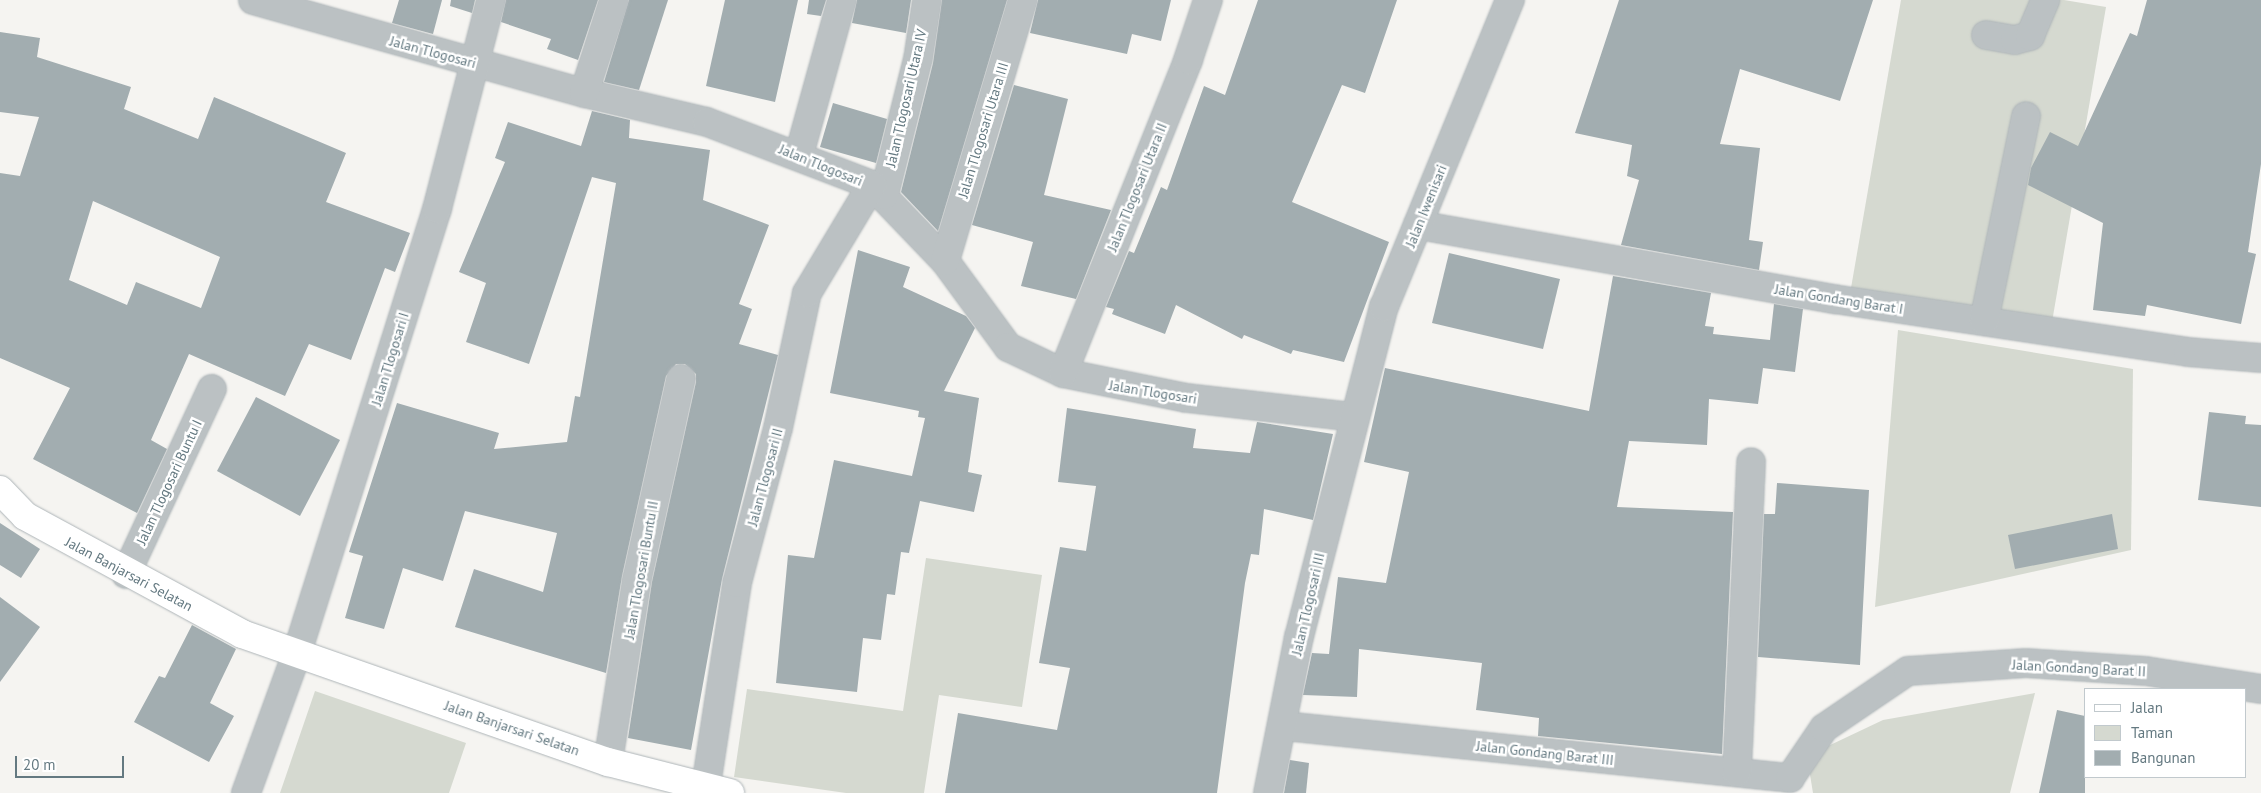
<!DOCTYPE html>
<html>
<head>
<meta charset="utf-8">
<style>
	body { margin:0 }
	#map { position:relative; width:2261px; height:793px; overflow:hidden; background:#f5f4f1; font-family:"PT Sans",sans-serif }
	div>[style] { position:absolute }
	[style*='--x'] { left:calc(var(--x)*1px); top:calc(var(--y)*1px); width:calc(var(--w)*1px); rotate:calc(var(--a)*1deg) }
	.green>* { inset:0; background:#d5d9d0 }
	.building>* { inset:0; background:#a2adb0 }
	.roads { filter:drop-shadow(0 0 1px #aeb5b8) drop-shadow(0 0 1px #aeb5b8) }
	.street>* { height:28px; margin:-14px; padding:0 14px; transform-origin:14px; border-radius:14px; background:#bbc1c3 }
	.secondary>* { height:28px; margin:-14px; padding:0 14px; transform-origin:14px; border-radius:14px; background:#fff }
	span { translate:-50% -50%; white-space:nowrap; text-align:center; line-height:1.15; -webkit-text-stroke:5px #fff; paint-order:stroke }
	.street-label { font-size:14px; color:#647981 }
	.legend { position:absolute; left:2084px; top:688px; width:162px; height:90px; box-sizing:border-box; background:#fff; border:1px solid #c1c9cd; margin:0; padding:6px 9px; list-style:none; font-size:15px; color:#647981 }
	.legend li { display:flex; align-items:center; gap:10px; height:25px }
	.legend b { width:25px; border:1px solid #c1c9cd }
	.scale { position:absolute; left:15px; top:756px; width:109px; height:22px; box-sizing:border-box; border:2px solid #647981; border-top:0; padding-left:6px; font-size:15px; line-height:18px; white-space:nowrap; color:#647981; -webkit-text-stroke:4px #fff; paint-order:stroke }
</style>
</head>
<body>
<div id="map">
	<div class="green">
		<div style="clip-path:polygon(1901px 0,2064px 0,2106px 7px,2052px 322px,1851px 288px)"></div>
		<div style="clip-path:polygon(1898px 330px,2133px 369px,2131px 550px,1875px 607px)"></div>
		<div style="clip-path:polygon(926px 558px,1042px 575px,1022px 707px,939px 695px,924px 793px,846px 793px,734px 777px,747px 689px,903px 711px)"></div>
		<div style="clip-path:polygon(315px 691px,466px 743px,449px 793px,280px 793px)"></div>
		<div style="clip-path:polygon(2035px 693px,2010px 793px,1813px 793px,1807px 756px,1883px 720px)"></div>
	</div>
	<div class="building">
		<div style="clip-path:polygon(399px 0,442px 0,433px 34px,392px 23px)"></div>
		<div style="clip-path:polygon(451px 0,475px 0,472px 13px,450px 6px)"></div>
		<div style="clip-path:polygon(506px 0,598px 0,578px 60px,547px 49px,551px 39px,501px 22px)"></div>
		<div style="clip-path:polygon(629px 0,668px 0,639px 90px,604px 82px)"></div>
		<div style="clip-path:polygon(725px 0,798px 0,775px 102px,706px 86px)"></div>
		<div style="clip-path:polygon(809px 0,826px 0,821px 16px,807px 14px)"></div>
		<div style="clip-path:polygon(857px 0,911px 0,906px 33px,852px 23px)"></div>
		<div style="clip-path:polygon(942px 0,1007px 0,938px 231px,901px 192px,933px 63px)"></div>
		<div style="clip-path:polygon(1038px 0,1171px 0,1161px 41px,1132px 34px,1127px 54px,1030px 33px)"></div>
		<div style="clip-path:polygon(1258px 0,1397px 0,1365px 93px,1342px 85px,1292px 202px,1389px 242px,1344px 362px,1293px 350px,1291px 354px,1244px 335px,1242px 339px,1176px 305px,1165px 334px,1112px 314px,1114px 309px,1106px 307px,1129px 251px,1134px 253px,1161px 187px,1167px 190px,1204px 86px,1225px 95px)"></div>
		<div style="clip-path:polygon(1619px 0,1873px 0,1840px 101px,1740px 69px,1720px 144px,1760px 148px,1749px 240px,1763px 242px,1759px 270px,1621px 245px,1639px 180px,1627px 176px,1632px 145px,1575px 133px)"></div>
		<div style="clip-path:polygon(2147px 0,2261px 0,2261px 164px,2248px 252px,2256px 254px,2241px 324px,2147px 305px,2145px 316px,2093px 310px,2103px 223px,2028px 185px,2031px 168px,2050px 132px,2078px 146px,2130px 33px,2137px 36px)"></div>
		<div style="clip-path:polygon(evenodd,0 32px,40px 38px,37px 57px,131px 87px,124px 109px,198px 139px,214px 97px,346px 153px,326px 202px,410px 233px,395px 272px,385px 268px,351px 360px,309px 344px,285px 396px,189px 354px,151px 440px,167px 449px,137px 513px,33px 459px,70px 388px,0 358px,0 173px,20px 176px,39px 117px,0 112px,0 32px,93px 201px,220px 257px,201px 308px,136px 282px,127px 305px,69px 280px,93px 201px)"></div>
		<div style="clip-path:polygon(1014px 85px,1068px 99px,1044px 195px,1111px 210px,1076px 299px,1021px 286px,1033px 242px,972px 225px)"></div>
		<div style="clip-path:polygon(833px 103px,887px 119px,876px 163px,820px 147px)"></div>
		<div style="clip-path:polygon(592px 111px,630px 120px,629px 138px,710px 150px,703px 200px,769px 225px,739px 304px,752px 309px,739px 344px,778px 355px,722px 579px,691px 750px,628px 738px,652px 582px,696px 382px,696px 374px,685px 364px,676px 364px,666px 376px,622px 576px,606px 673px,455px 627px,474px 569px,543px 592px,557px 533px,465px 511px,443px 581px,403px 568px,384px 629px,345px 618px,363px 556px,349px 552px,397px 403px,499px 433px,494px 449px,567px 442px,575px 396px,580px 397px,616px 183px,592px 177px,529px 364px,466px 342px,486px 283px,459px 272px,505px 162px,495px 158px,508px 122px,581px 146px)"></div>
		<div style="clip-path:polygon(858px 250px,910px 267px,903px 287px,966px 316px,975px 328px,944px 391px,979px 398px,968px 472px,982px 475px,974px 512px,920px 501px,909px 553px,901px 552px,895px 595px,887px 594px,881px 640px,863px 638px,857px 692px,776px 683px,788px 555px,814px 558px,834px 460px,912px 476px,925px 418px,918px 417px,919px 411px,830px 393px)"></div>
		<div style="clip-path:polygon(1449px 253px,1560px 279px,1543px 349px,1432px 323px)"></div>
		<div style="clip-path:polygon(1613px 276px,1711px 293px,1705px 326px,1714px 327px,1713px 334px,1770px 340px,1774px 304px,1803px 309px,1795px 372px,1763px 368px,1758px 404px,1709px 399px,1707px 445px,1629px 441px,1617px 507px,1733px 512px,1722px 754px,1538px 736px,1539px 718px,1476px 710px,1482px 663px,1359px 649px,1357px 697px,1303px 695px,1312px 653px,1329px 654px,1338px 577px,1386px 583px,1409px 472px,1364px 462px,1385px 368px,1589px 411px)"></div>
		<div style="clip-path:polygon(256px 397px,340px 440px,300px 516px,217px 471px)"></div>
		<div style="clip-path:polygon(1067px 408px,1196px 429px,1193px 448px,1250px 453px,1257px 422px,1333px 434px,1313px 520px,1264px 509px,1259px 555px,1251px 554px,1245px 583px,1217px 793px,945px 793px,958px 713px,1057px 730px,1070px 668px,1039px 663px,1060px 547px,1086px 551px,1096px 486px,1058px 482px)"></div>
		<div style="clip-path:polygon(2209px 412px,2246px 416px,2245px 424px,2261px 425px,2261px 507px,2198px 500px)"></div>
		<div style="clip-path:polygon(1777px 483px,1869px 490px,1860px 665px,1758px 657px,1764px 514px,1775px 514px)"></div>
		<div style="clip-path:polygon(2112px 514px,2118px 549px,2015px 569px,2008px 535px)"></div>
		<div style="clip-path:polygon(0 523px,40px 549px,21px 578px,0 565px)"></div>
		<div style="clip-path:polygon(0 597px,40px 627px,0 682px)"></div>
		<div style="clip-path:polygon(192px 625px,236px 649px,210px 703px,234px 716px,209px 762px,134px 722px,159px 676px,165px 678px)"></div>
		<div style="clip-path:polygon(2057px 710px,2085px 716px,2085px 793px,2039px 793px)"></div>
		<div style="clip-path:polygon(1290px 760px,1309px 763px,1306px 793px,1284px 793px)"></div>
	</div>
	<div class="roads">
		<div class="street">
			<div style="--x:253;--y:0;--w:344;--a:15.7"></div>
			<div style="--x:584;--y:93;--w:126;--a:13.3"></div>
			<div style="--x:707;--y:122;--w:177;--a:20.9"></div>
			<div style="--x:872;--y:185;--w:105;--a:46.2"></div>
			<div style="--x:945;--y:261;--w:107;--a:53.8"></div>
			<div style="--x:1008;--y:347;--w:61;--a:25.3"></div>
			<div style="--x:1063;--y:373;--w:126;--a:11.4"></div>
			<div style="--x:1187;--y:398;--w:168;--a:6.5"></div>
			<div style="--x:1986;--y:35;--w:29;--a:10"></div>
			<div style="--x:2015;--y:40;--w:16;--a:-15"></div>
			<div style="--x:2030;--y:36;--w:39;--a:-67"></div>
			<div style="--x:584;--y:93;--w:98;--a:-72.1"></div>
			<div style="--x:799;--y:155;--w:161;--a:-74.5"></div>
			<div style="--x:884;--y:195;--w:140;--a:-76"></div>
			<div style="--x:918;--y:59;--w:60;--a:-81.3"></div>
			<div style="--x:1418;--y:225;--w:423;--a:10.1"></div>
			<div style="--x:1834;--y:299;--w:358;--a:8.5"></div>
			<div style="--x:2188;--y:352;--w:73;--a:4.7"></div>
			<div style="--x:945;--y:261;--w:272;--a:-73.4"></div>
			<div style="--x:1984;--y:321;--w:209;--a:-78.4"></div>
			<div style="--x:1063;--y:373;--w:337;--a:-68.2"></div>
			<div style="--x:1188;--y:60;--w:63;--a:-71.6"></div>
			<div style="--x:126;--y:574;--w:204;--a:-65.1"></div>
			<div style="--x:1284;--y:726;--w:509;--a:5.87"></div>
			<div style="--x:608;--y:762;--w:185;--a:-81"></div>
			<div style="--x:637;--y:579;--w:205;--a:-77.6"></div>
			<div style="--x:1737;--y:772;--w:310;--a:-87.4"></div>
			<div style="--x:1790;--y:778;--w:60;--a:-55.8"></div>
			<div style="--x:1824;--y:728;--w:102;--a:-34.2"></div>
			<div style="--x:1908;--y:671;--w:118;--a:-3.9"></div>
			<div style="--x:2026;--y:663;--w:120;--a:3.8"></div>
			<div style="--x:2146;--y:671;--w:116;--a:8.9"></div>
			<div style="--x:706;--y:786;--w:205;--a:-81.3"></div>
			<div style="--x:737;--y:583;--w:160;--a:-75.2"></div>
			<div style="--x:778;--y:428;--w:138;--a:-77.9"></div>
			<div style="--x:807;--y:293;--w:126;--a:-59"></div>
			<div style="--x:246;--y:793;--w:149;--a:-70"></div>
			<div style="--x:297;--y:653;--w:466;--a:-72.5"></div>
			<div style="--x:437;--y:209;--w:216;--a:-75.5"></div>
			<div style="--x:1268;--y:793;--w:159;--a:-78.8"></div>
			<div style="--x:1299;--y:637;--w:341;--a:-75.6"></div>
			<div style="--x:1384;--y:307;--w:332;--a:-67.7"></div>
		</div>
		<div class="secondary">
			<div style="--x:0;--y:490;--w:36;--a:46"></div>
			<div style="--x:25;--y:516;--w:247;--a:28.5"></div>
			<div style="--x:242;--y:634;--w:388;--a:19.3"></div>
			<div style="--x:608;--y:762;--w:126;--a:14.3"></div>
		</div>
	</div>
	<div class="street-label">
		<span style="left:433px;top:52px;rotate:15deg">Jalan Tlogosari</span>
		<span style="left:906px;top:98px;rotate:-77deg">Jalan Tlogosari Utara IV</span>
		<span style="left:983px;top:130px;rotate:-73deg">Jalan Tlogosari Utara III</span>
		<span style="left:821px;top:165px;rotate:22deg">Jalan Tlogosari</span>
		<span style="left:1137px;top:187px;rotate:-68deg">Jalan Tlogosari Utara II</span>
		<span style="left:1426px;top:206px;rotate:-68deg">Jalan Iwenisari</span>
		<span style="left:1839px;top:299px;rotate:9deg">Jalan Gondang Barat I</span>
		<span style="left:390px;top:359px;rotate:-73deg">Jalan Tlogosari I</span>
		<span style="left:1153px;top:392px;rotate:9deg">Jalan Tlogosari</span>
		<span style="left:765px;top:477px;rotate:-75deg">Jalan Tlogosari II</span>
		<span style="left:169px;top:482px;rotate:-65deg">Jalan Tlogosari Buntu I</span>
		<span style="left:641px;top:570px;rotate:-80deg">Jalan Tlogosari Buntu II</span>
		<span style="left:129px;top:574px;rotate:28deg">Jalan Banjarsari Selatan</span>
		<span style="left:1308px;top:604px;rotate:-77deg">Jalan Tlogosari III</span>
		<span style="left:2079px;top:668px;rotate:3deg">Jalan Gondang Barat II</span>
		<span style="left:512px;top:728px;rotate:19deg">Jalan Banjarsari Selatan</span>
		<span style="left:1545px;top:753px;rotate:6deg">Jalan Gondang Barat III</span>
	</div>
	<ul class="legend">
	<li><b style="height:6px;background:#fff"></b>Jalan</li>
	<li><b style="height:14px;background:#d5d9d0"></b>Taman</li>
	<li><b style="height:14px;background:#a2adb0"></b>Bangunan</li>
	</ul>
	<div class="scale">20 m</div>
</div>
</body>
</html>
